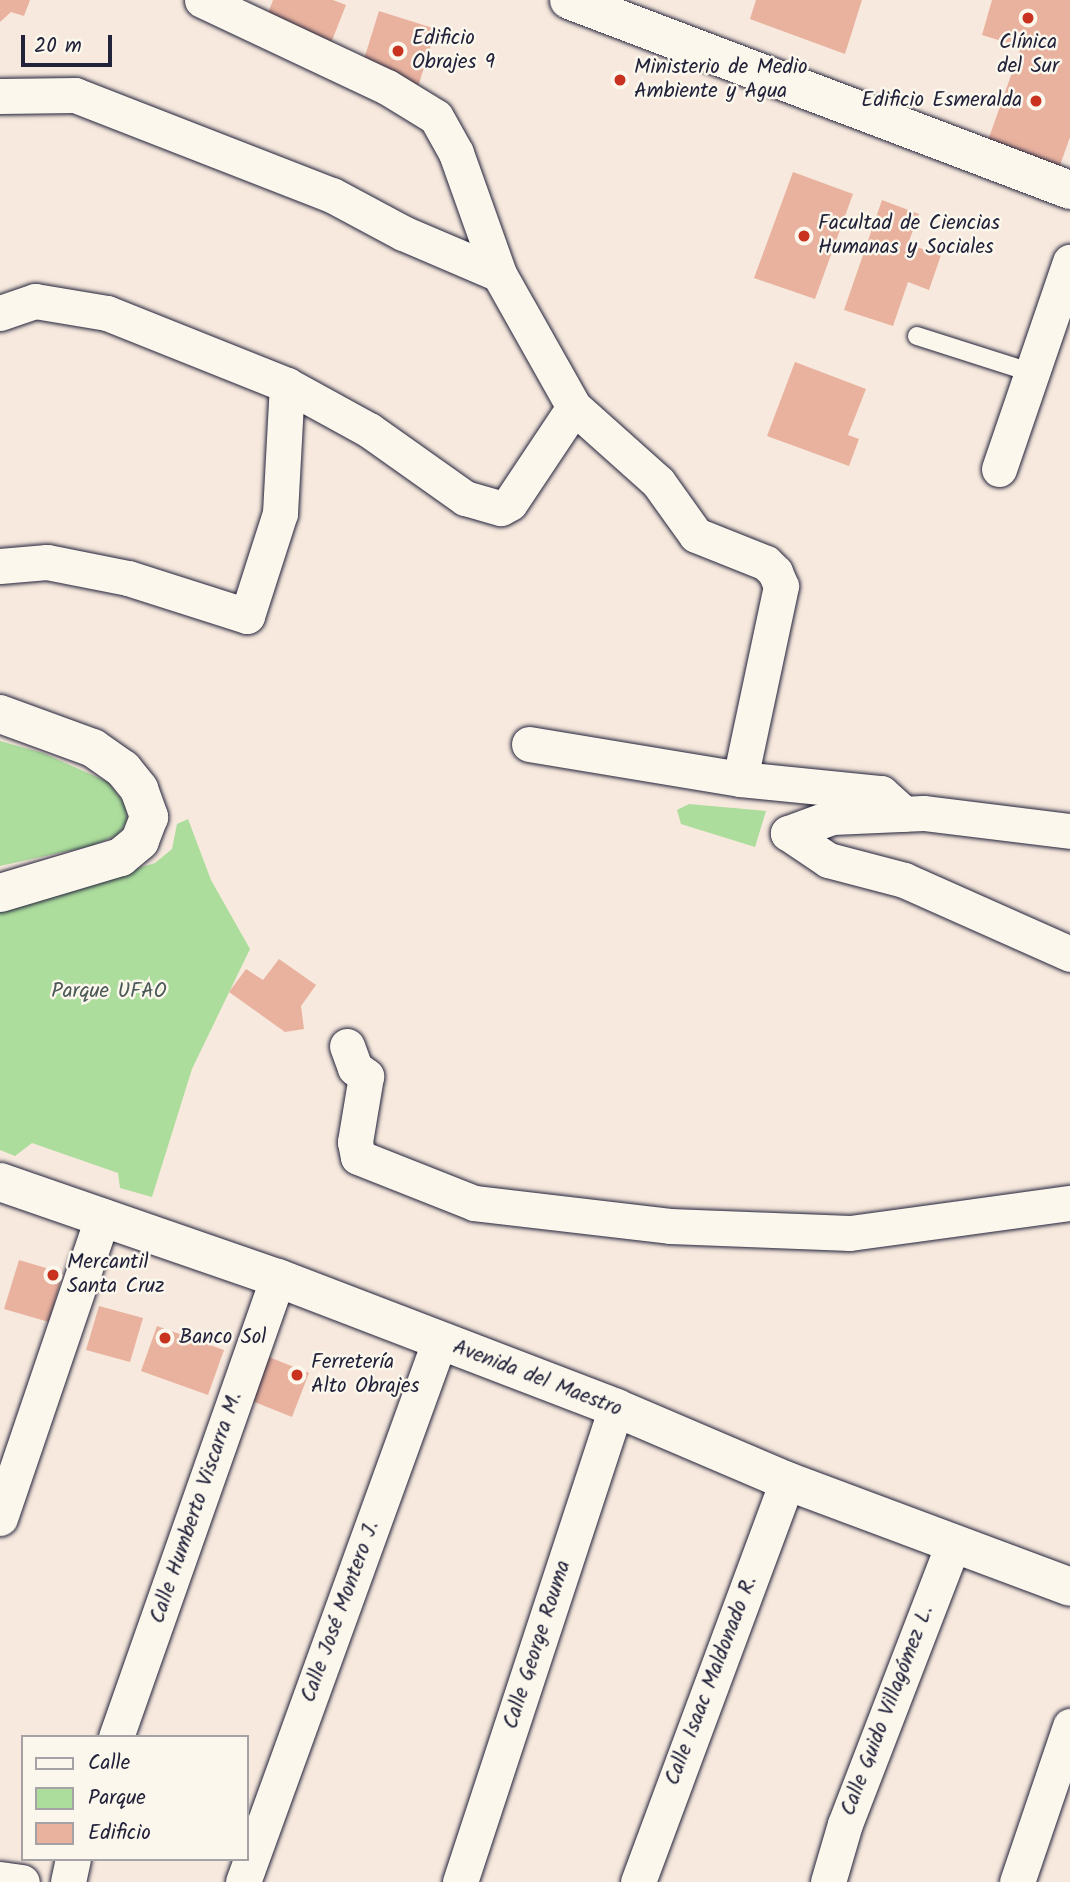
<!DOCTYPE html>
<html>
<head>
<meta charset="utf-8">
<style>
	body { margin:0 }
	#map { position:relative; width:1070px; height:1882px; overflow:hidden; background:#f7e9dd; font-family:Kalam,sans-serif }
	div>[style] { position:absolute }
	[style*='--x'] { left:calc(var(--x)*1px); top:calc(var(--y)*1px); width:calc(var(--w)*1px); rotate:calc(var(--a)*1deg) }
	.green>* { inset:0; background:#addd9d }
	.building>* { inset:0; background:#e9b29f }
	.roads { filter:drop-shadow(0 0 2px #22223b) drop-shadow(0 0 2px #22223b) }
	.service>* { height:18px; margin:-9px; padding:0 9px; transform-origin:9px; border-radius:9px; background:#fbf7ec }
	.minor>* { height:35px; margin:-17.5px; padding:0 17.5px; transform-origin:17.5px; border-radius:17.5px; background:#fbf7ec }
	.secondary>* { height:38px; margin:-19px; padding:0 19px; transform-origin:19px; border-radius:19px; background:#fbf7ec }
	.dots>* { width:19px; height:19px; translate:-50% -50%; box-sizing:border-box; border:4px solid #fbf7ec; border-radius:50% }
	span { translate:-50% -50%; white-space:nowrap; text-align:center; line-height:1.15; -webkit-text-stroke:5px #fbf7ec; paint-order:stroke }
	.poi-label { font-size:21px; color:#22223b }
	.left { translate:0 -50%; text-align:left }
	.right { translate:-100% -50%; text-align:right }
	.park-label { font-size:21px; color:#4c5a58 }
	.street-label { font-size:21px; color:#22223b }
	.legend { position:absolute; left:21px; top:1735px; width:228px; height:126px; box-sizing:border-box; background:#fbf7ec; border:2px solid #a4a2a5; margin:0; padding:9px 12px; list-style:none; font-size:21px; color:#22223b }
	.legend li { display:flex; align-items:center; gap:14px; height:35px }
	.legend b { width:35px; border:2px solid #a4a2a5 }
	.scale { position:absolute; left:21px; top:35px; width:91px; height:32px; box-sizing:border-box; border:4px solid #22223b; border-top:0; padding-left:9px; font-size:21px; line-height:24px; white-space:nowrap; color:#22223b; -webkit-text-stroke:5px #fbf7ec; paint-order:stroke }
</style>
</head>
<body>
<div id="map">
	<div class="green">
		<div style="clip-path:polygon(0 741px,43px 753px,108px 782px,126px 806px,127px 821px,118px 835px,91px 846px,0 866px)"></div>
		<div style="clip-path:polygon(689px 804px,766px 811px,755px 847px,681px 824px,677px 810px)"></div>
		<div style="clip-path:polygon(188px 819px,211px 880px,250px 949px,192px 1069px,152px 1197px,120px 1188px,118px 1173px,32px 1143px,15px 1156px,0 1150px,0 909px,155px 863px,172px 849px,177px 824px)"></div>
	</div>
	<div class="building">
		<div style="clip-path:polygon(0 0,30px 0,24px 16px,11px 12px,0 22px)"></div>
		<div style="clip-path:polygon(273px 0,333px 0,346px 5px,329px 48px,264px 24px)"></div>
		<div style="clip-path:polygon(756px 0,862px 0,845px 54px,750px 19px)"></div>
		<div style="clip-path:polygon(992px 0,1070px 0,1070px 137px,1058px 171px,986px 146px,1021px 47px,982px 35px)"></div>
		<div style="clip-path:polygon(379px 11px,436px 29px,417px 90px,360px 72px)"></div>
		<div style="clip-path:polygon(793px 172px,853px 194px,815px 299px,754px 278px)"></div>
		<div style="clip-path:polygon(882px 200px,919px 214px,908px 244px,941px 255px,929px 290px,908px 282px,893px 326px,844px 310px)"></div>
		<div style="clip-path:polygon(795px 362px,866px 389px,848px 435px,859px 439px,849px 466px,767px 436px)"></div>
		<div style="clip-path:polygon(279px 959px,316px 985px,301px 1006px,304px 1029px,285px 1032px,229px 992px,246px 969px,263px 980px)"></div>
		<div style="clip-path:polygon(19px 1260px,63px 1273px,49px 1322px,4px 1309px)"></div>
		<div style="clip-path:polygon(99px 1306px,143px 1318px,130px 1362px,86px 1350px)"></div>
		<div style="clip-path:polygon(157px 1326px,224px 1350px,208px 1395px,141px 1371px)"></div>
		<div style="clip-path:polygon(264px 1355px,309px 1373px,292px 1417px,247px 1399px)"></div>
	</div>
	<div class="roads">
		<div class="service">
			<div style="--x:917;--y:336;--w:122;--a:17.7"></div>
		</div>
		<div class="minor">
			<div style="--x:202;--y:0;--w:204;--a:25.2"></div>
			<div style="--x:387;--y:87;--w:57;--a:31.5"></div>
			<div style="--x:436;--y:117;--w:41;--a:60.9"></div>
			<div style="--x:456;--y:153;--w:128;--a:70.4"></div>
			<div style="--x:0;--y:96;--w:75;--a:-0.8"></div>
			<div style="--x:75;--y:95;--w:276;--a:21.3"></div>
			<div style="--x:332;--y:195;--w:81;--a:28.2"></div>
			<div style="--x:403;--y:233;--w:104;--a:23.1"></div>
			<div style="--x:499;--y:274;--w:153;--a:60.6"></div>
			<div style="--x:574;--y:407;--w:113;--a:41.8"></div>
			<div style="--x:658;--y:482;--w:65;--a:54.4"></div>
			<div style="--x:696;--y:535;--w:75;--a:21.8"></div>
			<div style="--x:766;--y:563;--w:13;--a:45"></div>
			<div style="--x:775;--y:572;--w:15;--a:67"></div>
			<div style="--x:781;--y:586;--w:197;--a:102"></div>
			<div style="--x:0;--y:313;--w:37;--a:-19"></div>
			<div style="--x:35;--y:301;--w:73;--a:9.5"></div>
			<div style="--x:107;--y:313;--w:194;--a:21.8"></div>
			<div style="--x:287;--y:385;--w:94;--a:28.8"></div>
			<div style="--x:369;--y:430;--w:118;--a:35.3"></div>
			<div style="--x:465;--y:498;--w:37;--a:16"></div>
			<div style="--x:501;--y:508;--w:10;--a:-29"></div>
			<div style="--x:510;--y:503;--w:115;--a:-56.3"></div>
			<div style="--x:999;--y:469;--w:219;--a:-71.1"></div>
			<div style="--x:0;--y:566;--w:47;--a:-4.9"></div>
			<div style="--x:47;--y:562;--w:83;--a:11.2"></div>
			<div style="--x:128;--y:578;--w:125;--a:17.7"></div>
			<div style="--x:247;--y:616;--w:108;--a:-72.2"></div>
			<div style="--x:280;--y:513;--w:128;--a:-86.9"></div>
			<div style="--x:529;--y:744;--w:214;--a:9.4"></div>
			<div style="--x:740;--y:779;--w:142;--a:5.7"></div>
			<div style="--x:881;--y:793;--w:31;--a:42"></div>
			<div style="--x:1070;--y:831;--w:148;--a:-173"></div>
			<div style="--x:923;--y:813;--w:91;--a:177.5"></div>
			<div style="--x:832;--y:817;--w:47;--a:160"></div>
			<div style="--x:788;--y:833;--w:48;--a:34"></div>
			<div style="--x:828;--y:860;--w:79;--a:14.7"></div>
			<div style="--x:904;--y:880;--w:182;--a:24"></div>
			<div style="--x:347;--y:1046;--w:23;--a:70"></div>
			<div style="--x:355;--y:1068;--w:14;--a:36"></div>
			<div style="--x:366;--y:1076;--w:67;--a:99.5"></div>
			<div style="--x:355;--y:1142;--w:15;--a:79"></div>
			<div style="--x:358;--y:1157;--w:125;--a:21.6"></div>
			<div style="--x:474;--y:1203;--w:197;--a:6.7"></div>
			<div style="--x:670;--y:1226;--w:180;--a:2.2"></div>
			<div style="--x:850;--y:1233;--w:222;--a:-7.8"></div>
			<div style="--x:0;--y:1518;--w:319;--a:-71.2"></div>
			<div style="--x:116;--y:1737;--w:487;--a:-70.6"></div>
			<div style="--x:0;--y:1879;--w:22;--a:8"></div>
			<div style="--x:68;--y:1882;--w:24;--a:-78"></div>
			<div style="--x:243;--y:1882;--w:574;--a:-70.05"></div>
			<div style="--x:460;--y:1882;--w:499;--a:-71.8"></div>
			<div style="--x:638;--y:1882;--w:428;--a:-69.6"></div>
			<div style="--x:828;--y:1882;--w:60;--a:-73.7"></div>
			<div style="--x:845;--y:1824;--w:302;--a:-68.9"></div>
			<div style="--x:1017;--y:1882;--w:165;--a:-71.2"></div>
		</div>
		<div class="secondary">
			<div style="--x:569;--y:0;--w:536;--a:20.77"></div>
			<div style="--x:0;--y:714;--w:99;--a:20.1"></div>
			<div style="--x:93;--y:748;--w:37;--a:35"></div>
			<div style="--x:123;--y:769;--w:26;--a:51"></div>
			<div style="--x:139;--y:789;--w:30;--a:70"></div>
			<div style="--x:149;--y:817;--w:26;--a:111"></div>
			<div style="--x:140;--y:841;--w:25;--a:140"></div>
			<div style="--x:121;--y:857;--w:126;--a:163.4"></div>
			<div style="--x:0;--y:1182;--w:294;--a:19.1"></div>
			<div style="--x:278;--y:1278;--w:362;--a:21"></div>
			<div style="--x:616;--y:1408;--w:186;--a:23.1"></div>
			<div style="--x:787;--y:1481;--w:302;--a:20.5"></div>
		</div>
	</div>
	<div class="dots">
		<div style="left:1028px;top:18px;background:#c8321e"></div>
		<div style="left:398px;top:51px;background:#c8321e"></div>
		<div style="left:620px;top:80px;background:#c8321e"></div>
		<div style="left:1036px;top:101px;background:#c8321e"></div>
		<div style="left:804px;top:236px;background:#c8321e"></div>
		<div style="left:53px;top:1275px;background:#c8321e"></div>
		<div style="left:165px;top:1338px;background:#c8321e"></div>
		<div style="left:297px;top:1375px;background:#c8321e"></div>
	</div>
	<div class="poi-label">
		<span class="left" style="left:412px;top:51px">Edificio<br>Obrajes 9</span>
		<span style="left:1028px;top:55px">Clínica<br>del Sur</span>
		<span class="left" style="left:634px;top:80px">Ministerio de Medio<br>Ambiente y Agua</span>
		<span class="right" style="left:1022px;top:101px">Edificio Esmeralda</span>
		<span class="left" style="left:818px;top:236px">Facultad de Ciencias<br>Humanas y Sociales</span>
		<span class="left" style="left:67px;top:1275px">Mercantil<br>Santa Cruz</span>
		<span class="left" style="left:179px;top:1338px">Banco Sol</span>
		<span class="left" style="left:311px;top:1375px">Ferretería<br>Alto Obrajes</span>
	</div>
	<div class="park-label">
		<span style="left:109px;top:992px">Parque UFAO</span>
	</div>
	<div class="street-label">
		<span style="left:537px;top:1379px;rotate:21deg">Avenida del Maestro</span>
		<span style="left:197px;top:1508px;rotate:-71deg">Calle Humberto Viscarra M.</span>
		<span style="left:341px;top:1612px;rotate:-70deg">Calle José Montero J.</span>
		<span style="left:538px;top:1645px;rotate:-72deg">Calle George Rouma</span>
		<span style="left:712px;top:1681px;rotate:-69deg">Calle Isaac Maldonado R.</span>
		<span style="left:888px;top:1711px;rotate:-69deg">Calle Guido Villagómez L.</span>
	</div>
	<ul class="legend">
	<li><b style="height:9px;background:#fbf7ec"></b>Calle</li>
	<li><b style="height:19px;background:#addd9d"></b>Parque</li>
	<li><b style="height:19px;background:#e9b29f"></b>Edificio</li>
	</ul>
	<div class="scale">20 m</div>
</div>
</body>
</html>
